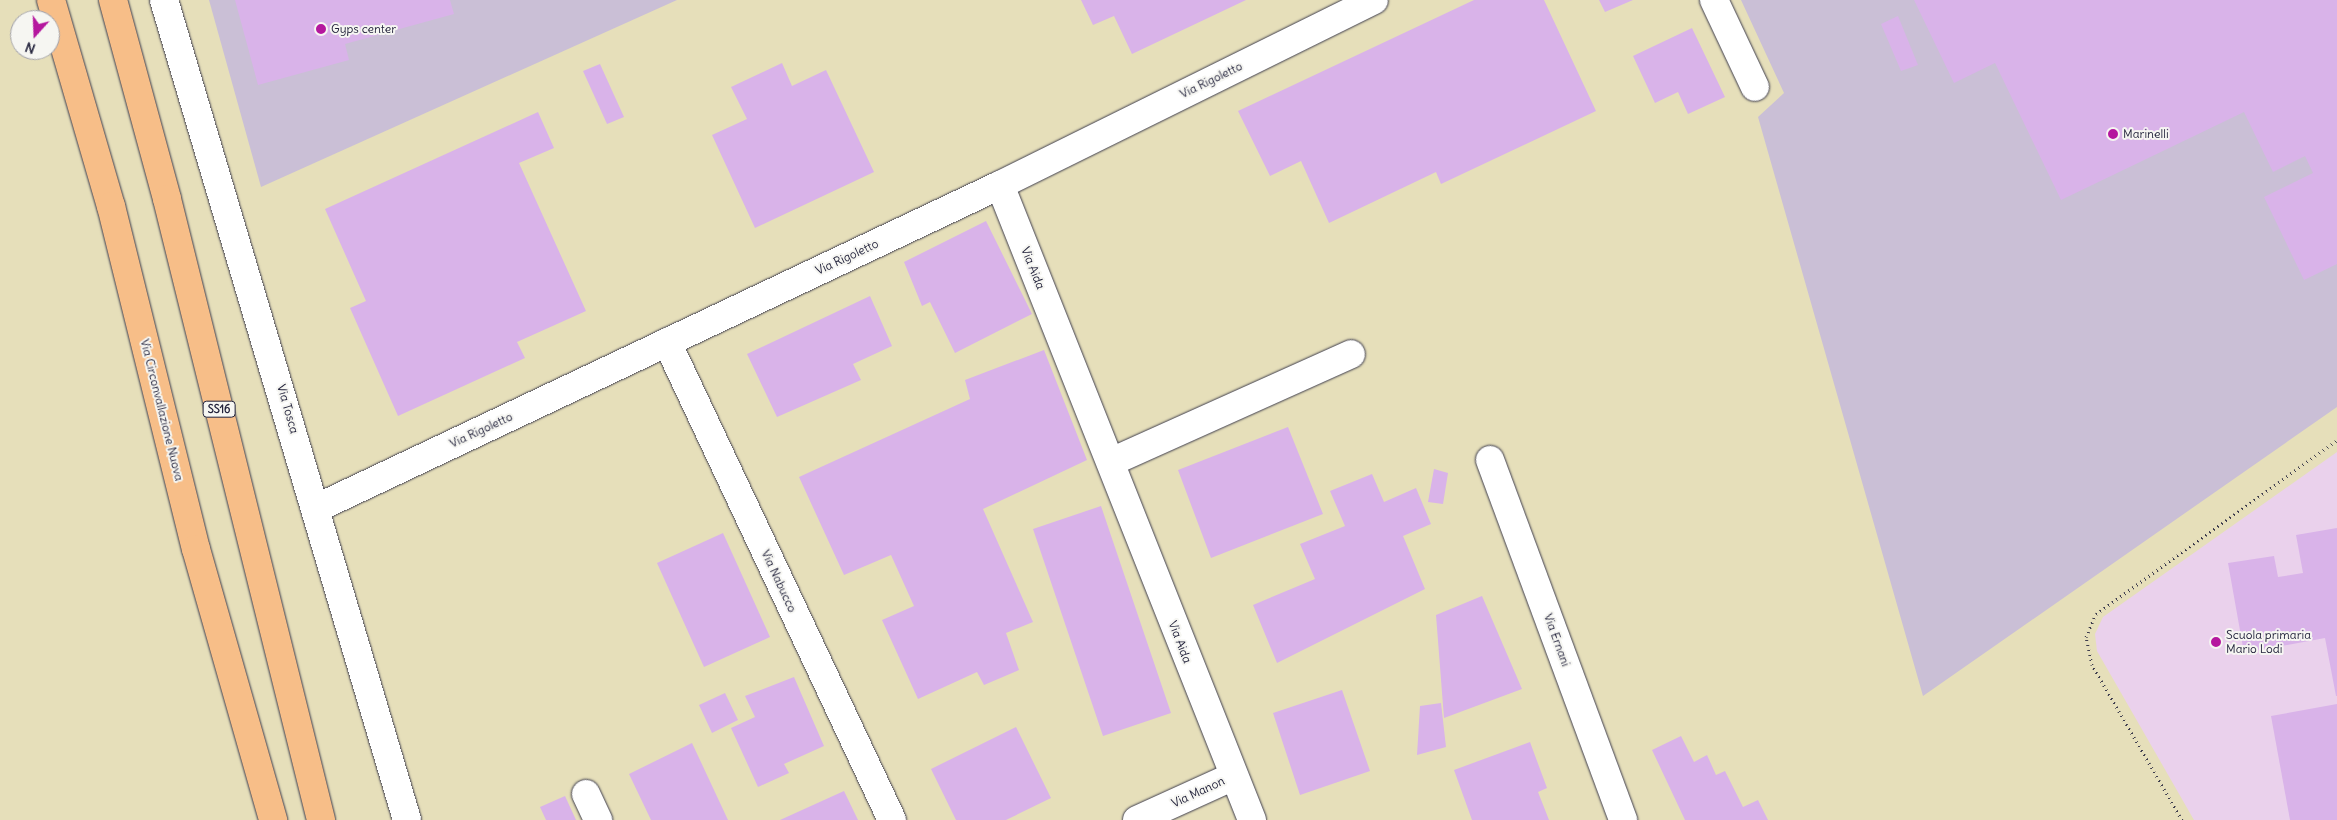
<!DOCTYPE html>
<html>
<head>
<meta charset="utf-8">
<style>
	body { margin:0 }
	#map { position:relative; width:2337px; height:820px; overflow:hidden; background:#e6dfba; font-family:Delius,sans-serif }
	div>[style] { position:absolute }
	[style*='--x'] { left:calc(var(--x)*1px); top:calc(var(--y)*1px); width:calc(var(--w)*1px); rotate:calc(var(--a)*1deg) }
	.built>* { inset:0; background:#ead1ec }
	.industrial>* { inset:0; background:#cabfd6 }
	.building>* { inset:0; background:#d9b3e9 }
	.path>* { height:3px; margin-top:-1.5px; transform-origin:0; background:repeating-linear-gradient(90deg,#3f3e4e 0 1px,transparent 0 5px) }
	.roads { filter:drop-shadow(0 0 1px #3f3e4e) drop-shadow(0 0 1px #3f3e4e) }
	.minor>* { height:28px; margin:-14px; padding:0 14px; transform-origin:14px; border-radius:14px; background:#fff }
	.major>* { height:28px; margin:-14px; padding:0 14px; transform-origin:14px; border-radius:14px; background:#f7be88 }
	.dots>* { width:14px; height:14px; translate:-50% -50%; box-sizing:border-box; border:2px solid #f6f6f2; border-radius:50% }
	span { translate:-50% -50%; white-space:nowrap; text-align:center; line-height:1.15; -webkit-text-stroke:4px #f6f6f2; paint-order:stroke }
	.shield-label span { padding:1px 4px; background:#f6f6f2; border:1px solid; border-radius:4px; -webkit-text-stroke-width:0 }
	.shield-label { font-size:11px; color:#22223b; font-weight:700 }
	.poi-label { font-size:12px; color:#22223b }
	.left { translate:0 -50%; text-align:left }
	.street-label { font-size:12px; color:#22223b }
	.north { position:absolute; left:10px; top:10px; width:50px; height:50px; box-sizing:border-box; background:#f6f6f2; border:1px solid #a1a1a9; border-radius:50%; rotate:200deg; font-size:14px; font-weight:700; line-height:20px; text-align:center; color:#22223b }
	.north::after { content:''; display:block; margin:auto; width:18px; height:22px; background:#b5179e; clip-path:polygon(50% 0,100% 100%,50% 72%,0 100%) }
</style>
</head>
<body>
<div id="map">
	<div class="built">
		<div style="clip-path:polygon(2337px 452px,2337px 820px,2194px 820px,2097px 651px,2095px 634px,2103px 617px)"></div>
	</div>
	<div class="industrial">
		<div style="clip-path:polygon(209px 0,677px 0,261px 187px)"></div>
		<div style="clip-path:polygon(1741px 0,2337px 0,2337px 407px,1923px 696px,1758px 117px,1784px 93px)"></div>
	</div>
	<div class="building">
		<div style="clip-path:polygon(235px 0,450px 0,454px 14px,345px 44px,349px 60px,258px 85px)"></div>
		<div style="clip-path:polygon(1081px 0,1246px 0,1132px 54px,1114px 16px,1093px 25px)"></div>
		<div style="clip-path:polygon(1474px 0,1544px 0,1596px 111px,1441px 184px,1436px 172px,1329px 223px,1301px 161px,1270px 176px,1238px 111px)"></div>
		<div style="clip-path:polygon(1599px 0,1633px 0,1605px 12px)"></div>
		<div style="clip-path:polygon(1914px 0,2337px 0,2337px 264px,2304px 280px,2264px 197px,2313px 173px,2305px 156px,2273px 172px,2244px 112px,2061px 200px,1995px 63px,1954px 83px)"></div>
		<div style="clip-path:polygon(1898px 16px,1918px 65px,1901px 71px,1881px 24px)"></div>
		<div style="clip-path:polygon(1692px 28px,1725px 97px,1688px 114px,1678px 92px,1655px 103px,1633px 56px)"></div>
		<div style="clip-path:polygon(782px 63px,792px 86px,826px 70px,874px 172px,755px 228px,712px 135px,747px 119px,731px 87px)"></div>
		<div style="clip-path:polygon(600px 64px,624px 117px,607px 124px,583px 71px)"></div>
		<div style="clip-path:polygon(538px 112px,554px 148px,519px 163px,586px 311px,517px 342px,525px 358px,398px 416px,350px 308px,366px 301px,325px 209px)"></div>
		<div style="clip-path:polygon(986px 221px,1032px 314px,955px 353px,930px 302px,922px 306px,904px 262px)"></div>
		<div style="clip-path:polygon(870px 296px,892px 346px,853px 364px,861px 380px,777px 417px,747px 354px)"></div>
		<div style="clip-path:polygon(1044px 350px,1087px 460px,983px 509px,1033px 622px,1006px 633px,1019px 670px,984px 685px,977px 672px,918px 699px,882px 620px,914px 606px,891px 555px,844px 575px,799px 477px,970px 399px,965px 380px)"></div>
		<div style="clip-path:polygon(1288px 427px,1323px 514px,1211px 558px,1178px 470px)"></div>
		<div style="clip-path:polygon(1434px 469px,1448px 473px,1443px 504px,1428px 502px)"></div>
		<div style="clip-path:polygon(1372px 474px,1384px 502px,1416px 488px,1431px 524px,1403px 536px,1425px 589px,1277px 663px,1253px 605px,1315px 579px,1300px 544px,1345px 526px,1330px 491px)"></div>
		<div style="clip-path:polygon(1101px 506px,1171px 713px,1103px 736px,1033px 529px)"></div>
		<div style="clip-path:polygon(2337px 528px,2337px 696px,2336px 696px,2325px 638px,2244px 653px,2228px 563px,2274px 556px,2278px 577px,2303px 573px,2296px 535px)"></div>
		<div style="clip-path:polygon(723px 533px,770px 637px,704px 667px,657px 563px)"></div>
		<div style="clip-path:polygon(1482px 596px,1522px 689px,1444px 718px,1436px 615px)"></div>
		<div style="clip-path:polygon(794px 677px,824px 746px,784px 764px,789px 773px,758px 787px,731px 728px,755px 717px,745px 696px)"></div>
		<div style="clip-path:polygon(1342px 690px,1370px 771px,1300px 795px,1273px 713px)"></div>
		<div style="clip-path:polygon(725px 693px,738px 720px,712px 733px,699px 705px)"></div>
		<div style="clip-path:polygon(1441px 703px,1446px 747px,1417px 755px,1420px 706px)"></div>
		<div style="clip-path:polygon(2337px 704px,2337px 820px,2290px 820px,2271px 716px)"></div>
		<div style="clip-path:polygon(1016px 727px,1051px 798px,1006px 820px,956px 820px,931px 769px)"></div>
		<div style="clip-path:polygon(1681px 736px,1694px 762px,1707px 755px,1716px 775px,1725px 771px,1743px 807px,1758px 800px,1768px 820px,1685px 820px,1652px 750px)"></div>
		<div style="clip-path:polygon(1530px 742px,1547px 788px,1538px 792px,1549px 820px,1472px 820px,1454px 770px)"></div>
		<div style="clip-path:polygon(692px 743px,728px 820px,651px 820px,629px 774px)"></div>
		<div style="clip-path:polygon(844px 791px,858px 820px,780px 820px)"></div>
		<div style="clip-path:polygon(565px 796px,576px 820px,546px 820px,540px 807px)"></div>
	</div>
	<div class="path">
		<div style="--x:2182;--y:820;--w:179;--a:-120.1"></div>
		<div style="--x:2092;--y:665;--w:29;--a:-102"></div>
		<div style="--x:2086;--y:637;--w:25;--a:-67"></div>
		<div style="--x:2096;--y:614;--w:297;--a:-35.8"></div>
	</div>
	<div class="roads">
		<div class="minor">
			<div style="--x:164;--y:0;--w:855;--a:73.49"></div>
			<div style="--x:1714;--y:0;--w:96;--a:64.8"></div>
			<div style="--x:1000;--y:185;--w:683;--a:68.35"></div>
			<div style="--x:667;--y:342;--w:528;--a:64.79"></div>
			<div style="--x:1490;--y:460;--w:384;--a:69.7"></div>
			<div style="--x:1111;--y:462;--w:263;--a:-24.2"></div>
			<div style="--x:317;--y:508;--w:756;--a:-25.31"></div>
			<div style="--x:1000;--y:185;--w:417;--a:-26.3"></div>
			<div style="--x:586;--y:794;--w:29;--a:65"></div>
			<div style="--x:1137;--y:820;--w:104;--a:-24.4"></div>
		</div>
		<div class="major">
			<div style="--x:51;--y:0;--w:215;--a:73.8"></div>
			<div style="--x:111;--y:206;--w:353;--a:76.1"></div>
			<div style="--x:196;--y:549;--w:282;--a:74.1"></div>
			<div style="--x:113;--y:0;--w:206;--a:74.8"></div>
			<div style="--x:167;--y:199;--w:640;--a:76.07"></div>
		</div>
	</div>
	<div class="dots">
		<div style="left:321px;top:29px;background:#b5179e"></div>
		<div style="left:2113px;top:134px;background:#b5179e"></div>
		<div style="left:2216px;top:642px;background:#b5179e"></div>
	</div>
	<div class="shield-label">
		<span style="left:219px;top:409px">SS16</span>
	</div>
	<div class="poi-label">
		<span class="left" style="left:331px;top:29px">Gyps center</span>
		<span class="left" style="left:2123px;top:134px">Marinelli</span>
		<span class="left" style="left:2226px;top:642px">Scuola primaria<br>Mario Lodi</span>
	</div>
	<div class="street-label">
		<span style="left:1211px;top:80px;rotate:-26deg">Via Rigoletto</span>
		<span style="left:847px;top:257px;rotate:-25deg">Via Rigoletto</span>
		<span style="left:1033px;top:268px;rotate:68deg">Via Aida</span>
		<span style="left:288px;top:409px;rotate:74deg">Via Tosca</span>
		<span style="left:162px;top:410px;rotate:76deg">Via Circonvallazione Nuova</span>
		<span style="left:481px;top:430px;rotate:-25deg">Via Rigoletto</span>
		<span style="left:779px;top:581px;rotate:65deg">Via Nabucco</span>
		<span style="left:1557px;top:640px;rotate:70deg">Via Ernani</span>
		<span style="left:1180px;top:642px;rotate:69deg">Via Aida</span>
		<span style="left:1198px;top:792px;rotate:-25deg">Via Manon</span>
	</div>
	<div class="north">N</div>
</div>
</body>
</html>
